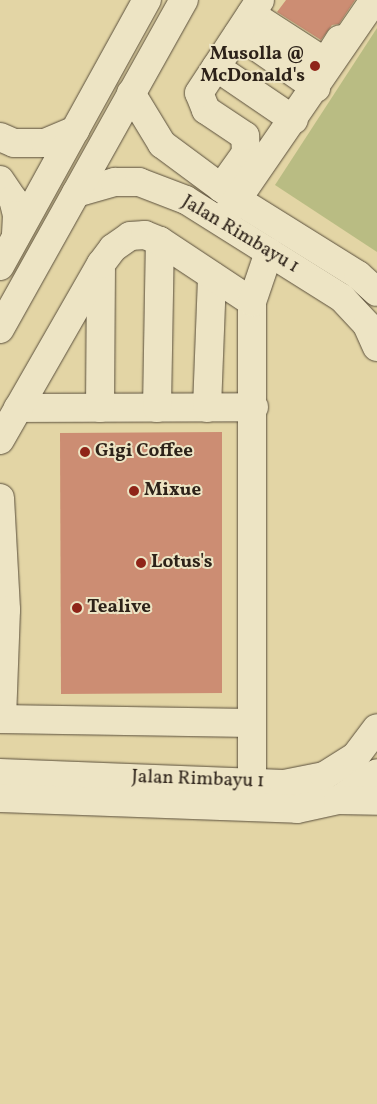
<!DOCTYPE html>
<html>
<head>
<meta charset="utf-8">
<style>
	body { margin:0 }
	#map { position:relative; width:377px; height:1104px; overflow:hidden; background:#e3d5a5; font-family:Vollkorn,serif }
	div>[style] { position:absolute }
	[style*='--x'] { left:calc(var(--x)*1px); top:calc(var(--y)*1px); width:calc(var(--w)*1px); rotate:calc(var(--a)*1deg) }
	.green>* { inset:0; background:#b9bc83 }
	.building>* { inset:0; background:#cc8d73 }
	.roads { filter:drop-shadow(0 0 1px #5a4f3c) drop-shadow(0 0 1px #5a4f3c) }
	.minor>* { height:28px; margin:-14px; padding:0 14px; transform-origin:14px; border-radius:14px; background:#ede4c4 }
	.dots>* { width:14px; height:14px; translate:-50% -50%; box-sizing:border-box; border:2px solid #ede4c4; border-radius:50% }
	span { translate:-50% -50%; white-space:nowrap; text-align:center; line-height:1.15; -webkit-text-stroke:4px #ede4c4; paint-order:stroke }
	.poi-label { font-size:19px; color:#2d2219; font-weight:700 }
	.right { translate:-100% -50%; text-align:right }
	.left { translate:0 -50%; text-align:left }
	.street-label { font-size:19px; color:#2d2219 }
</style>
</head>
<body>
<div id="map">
	<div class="green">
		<div style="clip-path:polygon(377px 28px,377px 252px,275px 185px)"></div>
	</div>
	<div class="building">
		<div style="clip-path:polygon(286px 0,355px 0,339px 24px,332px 25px,321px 40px,277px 12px)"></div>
		<div style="clip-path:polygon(222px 432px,222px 693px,61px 694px,60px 433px)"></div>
	</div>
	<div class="roads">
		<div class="minor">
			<div style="--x:251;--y:14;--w:81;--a:32.9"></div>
			<div style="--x:319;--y:58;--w:9;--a:0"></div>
			<div style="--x:328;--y:58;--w:22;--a:-58"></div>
			<div style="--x:238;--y:34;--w:95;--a:34.7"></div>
			<div style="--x:216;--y:67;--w:94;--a:34.2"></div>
			<div style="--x:131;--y:93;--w:60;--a:58.7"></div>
			<div style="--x:162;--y:144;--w:92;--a:36.6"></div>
			<div style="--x:236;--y:199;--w:144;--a:31.9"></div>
			<div style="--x:358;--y:275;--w:25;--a:42"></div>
			<div style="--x:0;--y:137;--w:15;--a:23"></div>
			<div style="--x:14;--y:143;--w:31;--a:0"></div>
			<div style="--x:45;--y:143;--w:33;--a:-23"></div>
			<div style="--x:0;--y:180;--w:23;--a:56"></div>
			<div style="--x:13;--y:199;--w:16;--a:76"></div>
			<div style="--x:17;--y:215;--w:21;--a:93"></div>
			<div style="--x:221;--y:188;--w:43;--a:-54.5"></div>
			<div style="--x:246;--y:153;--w:17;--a:-93"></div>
			<div style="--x:245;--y:136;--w:47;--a:-146.3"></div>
			<div style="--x:206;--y:110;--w:18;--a:-112"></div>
			<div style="--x:199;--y:93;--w:111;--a:-56.7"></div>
			<div style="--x:76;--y:193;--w:41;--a:-15.8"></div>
			<div style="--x:115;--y:182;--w:24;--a:0"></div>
			<div style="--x:139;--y:182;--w:50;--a:21"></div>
			<div style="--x:186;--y:200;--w:184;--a:32.1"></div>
			<div style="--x:342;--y:298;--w:37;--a:47"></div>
			<div style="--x:367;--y:325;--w:24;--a:66"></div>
			<div style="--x:227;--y:214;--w:260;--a:-55.5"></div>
			<div style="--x:0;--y:266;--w:304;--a:-61.1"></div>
			<div style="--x:0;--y:329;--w:377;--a:-60.8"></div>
			<div style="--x:18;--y:408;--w:236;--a:-0.2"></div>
			<div style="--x:100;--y:408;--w:141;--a:-89.6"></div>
			<div style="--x:157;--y:408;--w:167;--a:-89"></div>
			<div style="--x:207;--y:408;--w:132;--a:-87.8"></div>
			<div style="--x:0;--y:440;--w:203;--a:-60.2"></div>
			<div style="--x:101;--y:264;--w:20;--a:-53"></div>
			<div style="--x:113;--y:248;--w:21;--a:-35"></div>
			<div style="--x:130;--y:236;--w:15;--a:-4"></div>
			<div style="--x:145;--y:235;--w:16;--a:22"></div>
			<div style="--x:160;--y:241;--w:110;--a:33.5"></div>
			<div style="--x:0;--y:498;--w:112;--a:86.9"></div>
			<div style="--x:6;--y:610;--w:109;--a:92.1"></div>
			<div style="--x:0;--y:719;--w:251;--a:0.9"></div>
			<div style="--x:0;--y:773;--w:284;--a:2.2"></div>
			<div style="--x:284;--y:784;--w:41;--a:-11.3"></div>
			<div style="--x:324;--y:776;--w:36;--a:-32"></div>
			<div style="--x:355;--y:757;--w:36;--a:-53"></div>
			<div style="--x:252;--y:782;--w:480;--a:-90"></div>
			<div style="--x:252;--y:302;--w:53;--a:-71.2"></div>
			<div style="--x:0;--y:798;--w:297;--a:2.1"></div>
			<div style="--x:297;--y:809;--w:42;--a:-12.4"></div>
			<div style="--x:338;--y:800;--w:47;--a:-34.7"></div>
			<div style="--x:338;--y:800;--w:39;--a:1"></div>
		</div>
	</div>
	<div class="dots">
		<div style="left:315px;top:66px;background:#8f2418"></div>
		<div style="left:85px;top:452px;background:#8f2418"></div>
		<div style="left:134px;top:491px;background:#8f2418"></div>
		<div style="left:141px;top:563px;background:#8f2418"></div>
		<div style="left:77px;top:608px;background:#8f2418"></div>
	</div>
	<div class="poi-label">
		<span class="right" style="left:305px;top:66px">Musolla @<br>McDonald's</span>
		<span class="left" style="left:95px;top:452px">Gigi Coffee</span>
		<span class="left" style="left:144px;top:491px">Mixue</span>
		<span class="left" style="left:151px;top:563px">Lotus's</span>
		<span class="left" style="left:87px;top:608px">Tealive</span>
	</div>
	<div class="street-label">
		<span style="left:240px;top:235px;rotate:31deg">Jalan Rimbayu 1</span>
		<span style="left:198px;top:780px;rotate:2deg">Jalan Rimbayu 1</span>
	</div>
</div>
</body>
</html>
